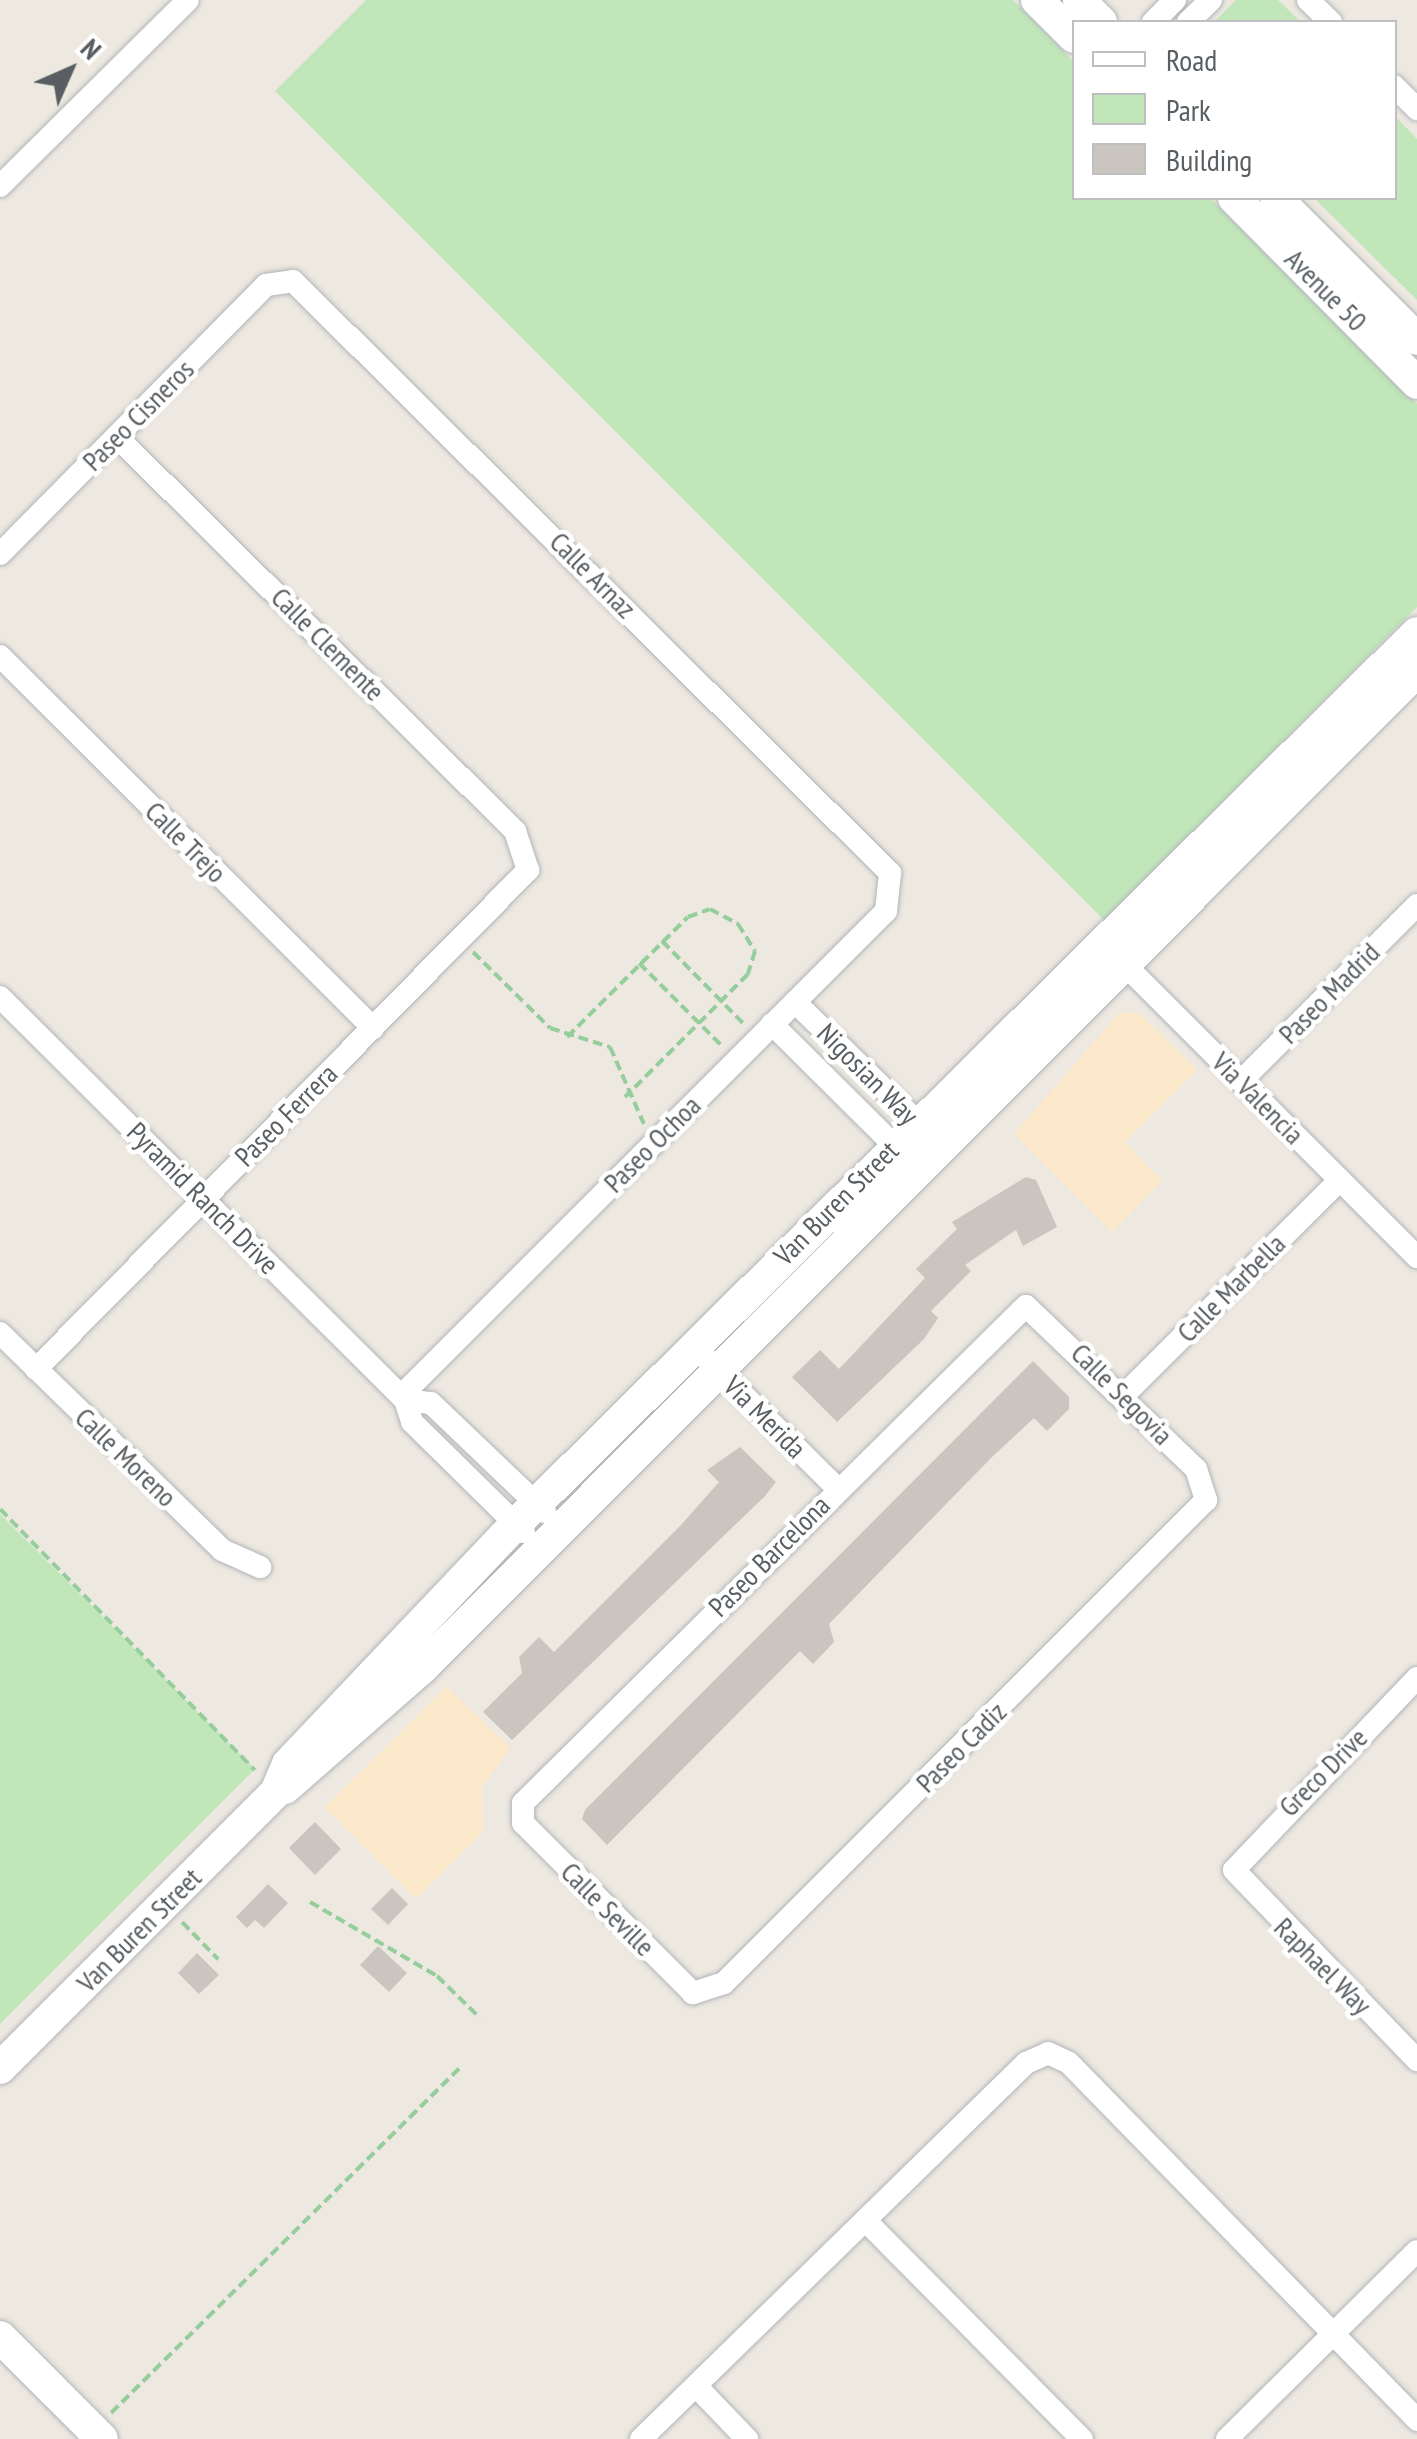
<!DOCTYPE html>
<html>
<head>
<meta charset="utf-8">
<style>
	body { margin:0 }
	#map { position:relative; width:1417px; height:2439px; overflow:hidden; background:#ede8e0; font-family:"PT Sans Narrow",sans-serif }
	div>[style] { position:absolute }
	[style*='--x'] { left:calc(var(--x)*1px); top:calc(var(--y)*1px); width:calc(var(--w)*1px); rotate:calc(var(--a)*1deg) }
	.green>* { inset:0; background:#c1e6ba }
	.sand>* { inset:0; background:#fce9cc }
	.building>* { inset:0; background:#cac5bf }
	.path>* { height:4px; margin-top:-2px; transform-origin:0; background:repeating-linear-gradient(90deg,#96cd9c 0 10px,transparent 0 15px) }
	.roads { filter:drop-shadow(0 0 2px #b1b5b9) drop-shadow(0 0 2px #b1b5b9) }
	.street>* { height:22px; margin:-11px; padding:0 11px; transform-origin:11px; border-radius:11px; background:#fff }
	.secondary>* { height:32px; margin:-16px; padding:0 16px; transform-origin:16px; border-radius:16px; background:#fff }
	span { translate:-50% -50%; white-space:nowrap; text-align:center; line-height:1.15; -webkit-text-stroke:9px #fff; paint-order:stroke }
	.street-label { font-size:28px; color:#595e62 }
	.legend { position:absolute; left:1072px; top:20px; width:325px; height:180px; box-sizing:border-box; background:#fff; border:2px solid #bdbfc0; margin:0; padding:12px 18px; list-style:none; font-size:30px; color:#595e62 }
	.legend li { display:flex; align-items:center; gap:20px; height:50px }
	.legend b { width:50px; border:2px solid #bdbfc0 }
	.north { position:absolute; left:20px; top:20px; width:100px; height:100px; -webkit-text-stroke:8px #fff; paint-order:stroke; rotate:45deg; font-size:28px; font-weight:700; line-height:40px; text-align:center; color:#595e62 }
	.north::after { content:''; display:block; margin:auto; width:35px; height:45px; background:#595e62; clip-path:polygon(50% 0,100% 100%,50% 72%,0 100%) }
</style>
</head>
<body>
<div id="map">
	<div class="green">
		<div style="clip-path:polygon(366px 0,1013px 0,1074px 62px,1074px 198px,1210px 198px,1417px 404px,1417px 607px,1104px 920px,275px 91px)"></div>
		<div style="clip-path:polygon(1236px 0,1278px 0,1301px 22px,1214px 22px)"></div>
		<div style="clip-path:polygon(1395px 116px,1417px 139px,1417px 300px,1314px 198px,1394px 198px)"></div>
		<div style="clip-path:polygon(0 1514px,255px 1769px,0 2024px)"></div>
	</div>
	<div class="sand">
		<div style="clip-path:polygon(1119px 1013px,1139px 1013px,1197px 1070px,1125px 1142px,1162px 1181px,1112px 1232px,1014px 1134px)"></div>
		<div style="clip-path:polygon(447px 1686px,511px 1749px,482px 1786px,483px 1832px,416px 1899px,325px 1807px)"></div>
	</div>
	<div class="building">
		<div style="clip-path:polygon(1026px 1177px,1036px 1180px,1057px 1227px,1023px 1246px,1016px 1230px,965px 1265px,971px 1271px,931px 1311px,938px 1318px,924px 1339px,837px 1422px,792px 1377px,820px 1350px,839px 1369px,925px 1278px,916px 1269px,957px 1229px,952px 1222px)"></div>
		<div style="clip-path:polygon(1033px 1361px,1069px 1397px,1069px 1409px,1047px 1431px,1034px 1418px,992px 1457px,829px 1624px,834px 1642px,813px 1664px,800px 1651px,607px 1845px,582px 1819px,585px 1810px)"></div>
		<div style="clip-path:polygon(740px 1447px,776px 1482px,765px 1496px,512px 1740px,483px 1712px,522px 1673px,519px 1657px,539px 1637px,554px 1652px,681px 1525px,719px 1482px,707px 1470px)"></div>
		<div style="clip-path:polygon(315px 1822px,341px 1849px,315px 1875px,289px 1848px)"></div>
		<div style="clip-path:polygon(268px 1884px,288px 1903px,264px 1928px,255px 1920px,247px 1928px,236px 1917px)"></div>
		<div style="clip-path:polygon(392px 1888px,408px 1904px,388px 1925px,371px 1909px)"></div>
		<div style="clip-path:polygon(378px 1946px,407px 1973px,389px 1992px,360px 1965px)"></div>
		<div style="clip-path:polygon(197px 1953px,219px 1975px,199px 1994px,178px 1973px)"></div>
	</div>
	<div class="path">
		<div style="--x:662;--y:941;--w:115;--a:45.4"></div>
		<div style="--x:473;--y:952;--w:108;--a:44.6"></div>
		<div style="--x:550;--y:1028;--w:63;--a:17.6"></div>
		<div style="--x:610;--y:1047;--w:84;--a:66.2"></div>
		<div style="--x:639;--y:963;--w:116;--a:45"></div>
		<div style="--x:567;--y:1037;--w:170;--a:-44.8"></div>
		<div style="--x:688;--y:917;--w:23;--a:-20"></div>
		<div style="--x:710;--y:909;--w:32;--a:28"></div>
		<div style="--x:738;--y:924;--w:32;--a:58"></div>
		<div style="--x:755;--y:951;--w:24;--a:107"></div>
		<div style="--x:748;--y:974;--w:174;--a:135"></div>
		<div style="--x:0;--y:1509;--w:365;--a:45.7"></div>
		<div style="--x:310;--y:1902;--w:147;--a:30.2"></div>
		<div style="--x:437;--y:1976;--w:60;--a:44.3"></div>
		<div style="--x:182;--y:1922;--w:52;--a:45.8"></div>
		<div style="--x:111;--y:2413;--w:494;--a:-44.7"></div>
	</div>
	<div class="roads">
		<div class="street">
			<div style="--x:1308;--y:0;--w:32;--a:44"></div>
			<div style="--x:1153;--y:22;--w:31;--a:-45"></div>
			<div style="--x:1188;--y:22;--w:32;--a:-44"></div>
			<div style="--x:1394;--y:86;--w:33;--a:45"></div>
			<div style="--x:0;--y:186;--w:264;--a:-44.7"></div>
			<div style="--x:0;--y:554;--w:378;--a:-45.3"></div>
			<div style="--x:266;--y:285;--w:27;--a:-8"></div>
			<div style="--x:293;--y:281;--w:841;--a:44.76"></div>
			<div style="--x:890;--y:873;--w:38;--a:96"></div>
			<div style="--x:886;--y:911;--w:686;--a:135"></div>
			<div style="--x:0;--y:656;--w:527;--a:44.92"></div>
			<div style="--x:1116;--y:956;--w:426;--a:45"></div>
			<div style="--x:0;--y:997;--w:571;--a:44.86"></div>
			<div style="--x:405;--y:1400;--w:23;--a:72"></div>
			<div style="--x:412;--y:1422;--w:157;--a:44.5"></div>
			<div style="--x:795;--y:1002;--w:187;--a:44.4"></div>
			<div style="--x:772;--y:1024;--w:186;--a:44.8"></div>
			<div style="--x:1241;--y:1081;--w:249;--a:-45"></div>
			<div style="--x:1026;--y:1306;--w:236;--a:43.8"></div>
			<div style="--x:1196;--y:1469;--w:33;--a:72"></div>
			<div style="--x:1206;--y:1500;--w:682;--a:134.94"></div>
			<div style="--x:724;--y:1983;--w:33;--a:162"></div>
			<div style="--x:693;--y:1993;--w:240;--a:-135"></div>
			<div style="--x:523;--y:1823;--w:20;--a:-90"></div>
			<div style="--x:523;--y:1803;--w:707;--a:-44.66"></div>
			<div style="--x:0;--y:1333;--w:310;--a:44.3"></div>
			<div style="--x:222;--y:1550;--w:42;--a:24.1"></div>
			<div style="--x:708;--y:1360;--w:182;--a:44.8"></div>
			<div style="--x:36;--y:1369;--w:701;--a:-45.4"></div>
			<div style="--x:528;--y:870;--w:41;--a:-108.4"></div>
			<div style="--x:515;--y:831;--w:560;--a:-135.29"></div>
			<div style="--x:1123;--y:1396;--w:306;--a:-44.9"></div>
			<div style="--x:405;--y:1400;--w:26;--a:7"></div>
			<div style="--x:431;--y:1403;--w:158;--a:43.7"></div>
			<div style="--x:1417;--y:1678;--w:265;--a:133.6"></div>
			<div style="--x:1234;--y:1870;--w:264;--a:46.1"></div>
			<div style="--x:866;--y:2221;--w:307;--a:45.3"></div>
			<div style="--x:696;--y:2386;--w:74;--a:46.1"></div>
			<div style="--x:641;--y:2439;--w:538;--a:-44.32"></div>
			<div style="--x:1026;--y:2063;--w:24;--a:-24"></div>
			<div style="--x:1048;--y:2053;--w:23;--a:25"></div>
			<div style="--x:1069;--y:2063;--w:499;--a:45.7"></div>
			<div style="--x:1227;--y:2439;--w:267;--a:-44.7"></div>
		</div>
		<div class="secondary">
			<div style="--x:1037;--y:0;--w:52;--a:45"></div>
			<div style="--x:1079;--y:0;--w:31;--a:45"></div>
			<div style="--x:1234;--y:198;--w:260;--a:45.3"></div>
			<div style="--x:1276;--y:198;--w:199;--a:45"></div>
			<div style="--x:285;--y:1788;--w:184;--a:-41.2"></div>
			<div style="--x:423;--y:1667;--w:1407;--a:-45.06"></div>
			<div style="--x:0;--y:2068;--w:390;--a:-45"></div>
			<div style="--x:276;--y:1792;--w:30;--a:-67"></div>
			<div style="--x:288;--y:1764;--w:331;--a:-46.5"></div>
			<div style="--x:516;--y:1524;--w:1267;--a:-44.68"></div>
			<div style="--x:0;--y:2337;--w:144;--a:45"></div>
		</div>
	</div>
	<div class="street-label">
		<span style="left:1326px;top:290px;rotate:45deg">Avenue 50</span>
		<span style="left:138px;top:415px;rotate:-45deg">Paseo Cisneros</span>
		<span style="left:593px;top:575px;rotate:45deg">Calle Arnaz</span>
		<span style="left:328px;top:644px;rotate:45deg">Calle Clemente</span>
		<span style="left:186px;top:842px;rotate:45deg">Calle Trejo</span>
		<span style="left:1329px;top:993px;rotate:-45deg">Paseo Madrid</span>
		<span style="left:868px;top:1074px;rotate:45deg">Nigosian Way</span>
		<span style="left:1258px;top:1098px;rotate:45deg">Via Valencia</span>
		<span style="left:286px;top:1115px;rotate:-45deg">Paseo Ferrera</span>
		<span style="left:652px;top:1144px;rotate:-45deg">Paseo Ochoa</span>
		<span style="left:203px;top:1198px;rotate:45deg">Pyramid Ranch Drive</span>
		<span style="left:836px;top:1203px;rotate:-45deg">Van Buren Street</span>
		<span style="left:1231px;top:1288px;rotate:-45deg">Calle Marbella</span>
		<span style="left:1122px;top:1394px;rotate:45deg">Calle Segovia</span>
		<span style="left:765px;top:1417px;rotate:45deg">Via Merida</span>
		<span style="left:126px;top:1457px;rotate:44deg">Calle Moreno</span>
		<span style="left:769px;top:1556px;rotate:-45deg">Paseo Barcelona</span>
		<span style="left:961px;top:1747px;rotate:-45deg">Paseo Cadiz</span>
		<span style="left:1323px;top:1772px;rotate:-45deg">Greco Drive</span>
		<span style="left:608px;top:1909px;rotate:45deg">Calle Seville</span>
		<span style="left:139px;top:1930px;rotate:-45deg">Van Buren Street</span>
		<span style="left:1323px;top:1966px;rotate:45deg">Raphael Way</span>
	</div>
	<ul class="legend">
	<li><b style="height:12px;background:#fff"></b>Road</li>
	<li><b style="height:28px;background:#c1e6ba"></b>Park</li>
	<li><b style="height:28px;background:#cac5bf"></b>Building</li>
	</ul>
	<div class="north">N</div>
</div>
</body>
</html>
